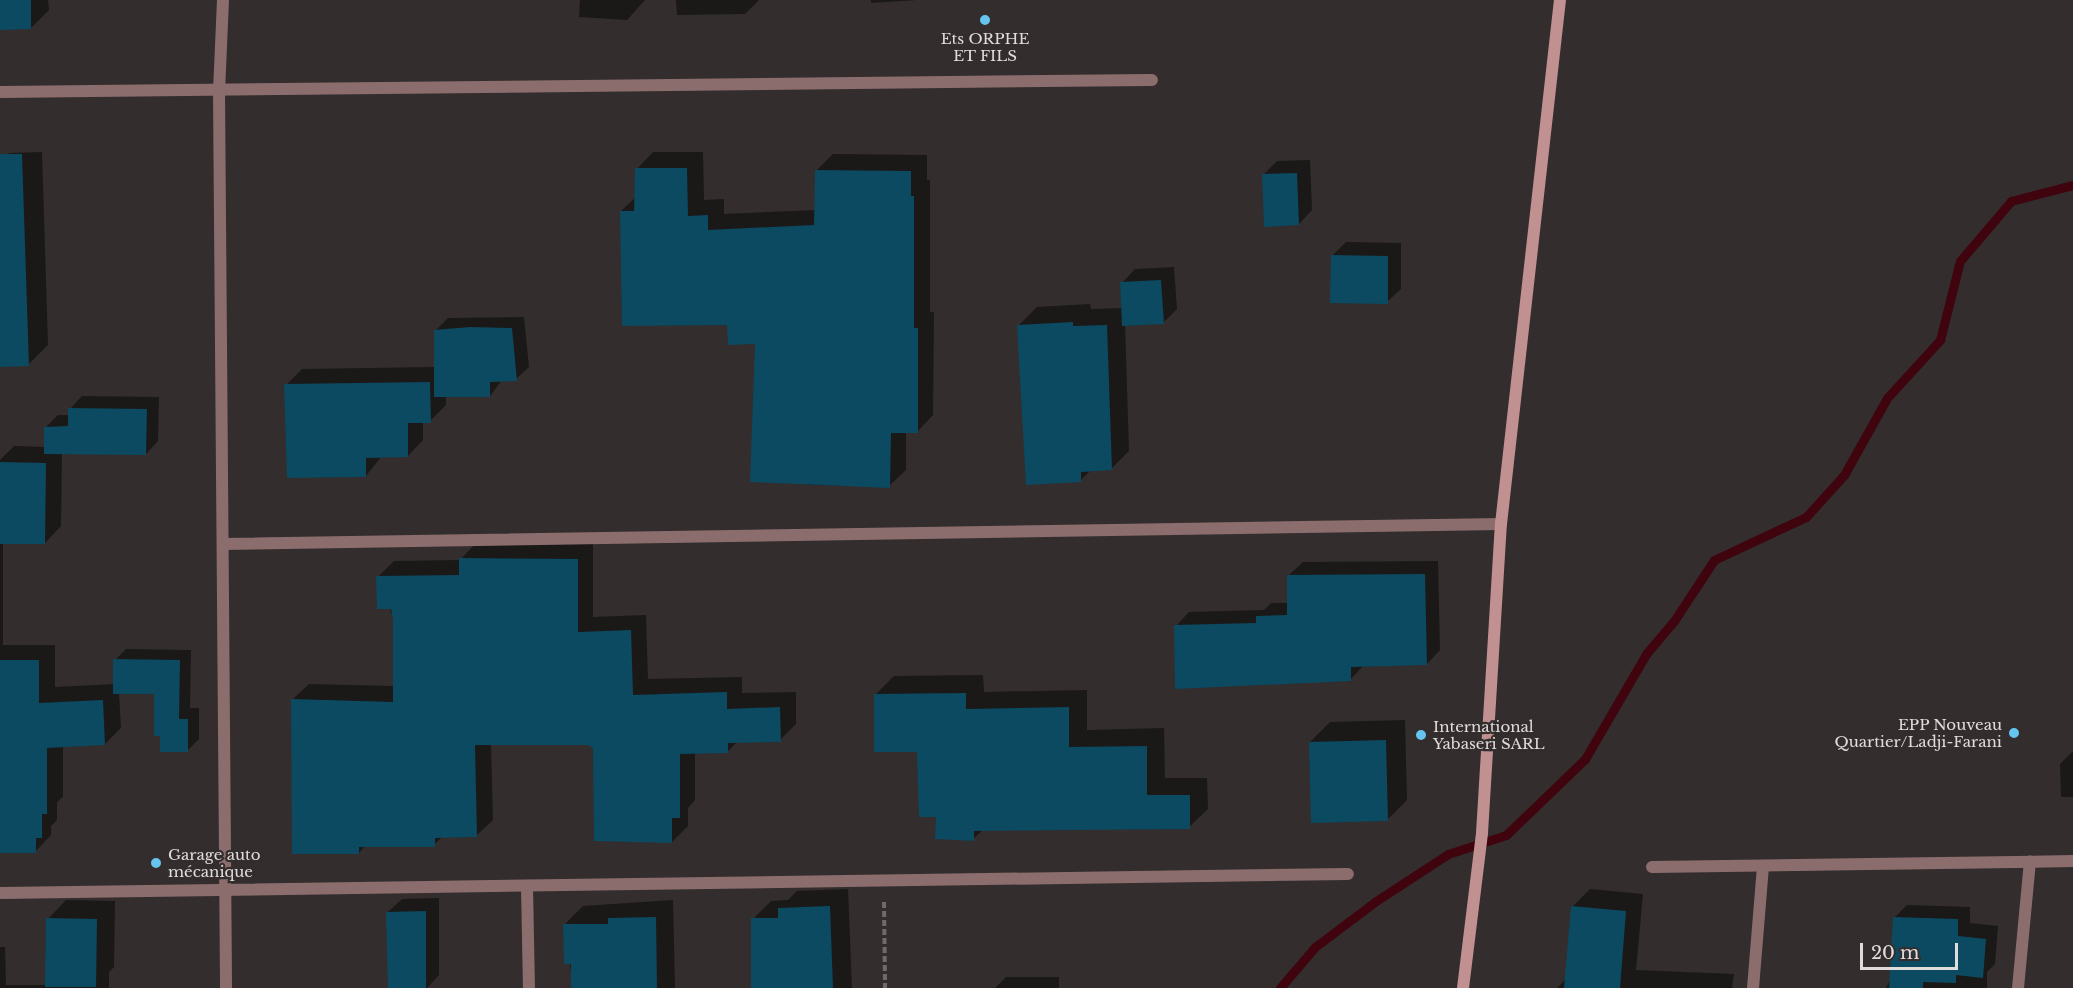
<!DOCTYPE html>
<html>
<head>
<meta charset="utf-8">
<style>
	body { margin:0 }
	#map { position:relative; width:2073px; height:988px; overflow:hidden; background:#332d2d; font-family:"Libre Baskerville",serif }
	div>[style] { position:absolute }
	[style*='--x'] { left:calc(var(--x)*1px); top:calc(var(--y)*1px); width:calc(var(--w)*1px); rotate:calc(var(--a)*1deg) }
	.shadow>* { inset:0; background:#0007 }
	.stream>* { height:9px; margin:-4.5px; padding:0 4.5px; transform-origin:4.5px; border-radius:4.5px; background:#3f040e }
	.building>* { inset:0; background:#0b4a61 }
	.path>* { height:4px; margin-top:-2px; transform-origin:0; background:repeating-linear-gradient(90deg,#706a6a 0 6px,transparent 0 9px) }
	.street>* { height:12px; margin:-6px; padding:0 6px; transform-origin:6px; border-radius:6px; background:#8c6d6e }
	.secondary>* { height:12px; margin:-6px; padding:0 6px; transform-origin:6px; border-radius:6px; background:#c19091 }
	.dots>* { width:16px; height:16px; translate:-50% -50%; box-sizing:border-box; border:3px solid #332d2d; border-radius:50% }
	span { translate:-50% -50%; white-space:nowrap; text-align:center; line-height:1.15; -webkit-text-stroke:4.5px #332d2d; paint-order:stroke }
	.poi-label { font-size:15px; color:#e1dcdc }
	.right { translate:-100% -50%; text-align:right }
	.left { translate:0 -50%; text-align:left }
	.scale { position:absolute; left:1860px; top:943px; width:98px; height:27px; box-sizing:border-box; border:3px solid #e1dcdc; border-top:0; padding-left:8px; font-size:18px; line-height:21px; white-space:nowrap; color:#e1dcdc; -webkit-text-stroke:4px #332d2d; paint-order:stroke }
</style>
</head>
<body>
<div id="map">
	<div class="shadow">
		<div style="clip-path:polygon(0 0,48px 0,49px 10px,31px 28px,0 28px)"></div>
		<div style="clip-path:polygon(580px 0,645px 0,627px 20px,579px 17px)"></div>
		<div style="clip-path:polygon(676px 0,759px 0,745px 14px,677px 15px)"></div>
		<div style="clip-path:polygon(871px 0,917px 0,871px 3px)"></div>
		<div style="clip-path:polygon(42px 152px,48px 345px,28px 365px,0 366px,0 163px,9px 153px)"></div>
		<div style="clip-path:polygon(653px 152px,703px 152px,704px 200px,724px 199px,724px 214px,816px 210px,816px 171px,833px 154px,927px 155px,927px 180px,930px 180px,930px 312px,934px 312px,933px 415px,917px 432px,906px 432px,906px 470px,889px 486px,808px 485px,756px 343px,729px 324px,621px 211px,636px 197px,637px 169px)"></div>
		<div style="clip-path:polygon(1310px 160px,1312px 210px,1299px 224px,1263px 175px,1277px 161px)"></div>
		<div style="clip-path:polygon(1346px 242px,1401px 243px,1401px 289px,1387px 302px,1332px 256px)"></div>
		<div style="clip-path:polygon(1174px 267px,1177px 309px,1163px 323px,1125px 324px,1129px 451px,1111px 469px,1091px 470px,1081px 480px,1019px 325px,1037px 307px,1090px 304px,1091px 309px,1123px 308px,1122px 283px,1135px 269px)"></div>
		<div style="clip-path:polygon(524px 317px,529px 367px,516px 379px,502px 380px,490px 396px,446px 396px,446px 405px,430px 421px,423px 421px,423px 440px,408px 456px,381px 457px,366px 476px,286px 385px,302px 369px,435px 367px,436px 330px,448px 318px)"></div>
		<div style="clip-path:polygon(82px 396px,159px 397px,158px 441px,146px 454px,62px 453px,61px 526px,45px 543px,3px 542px,3px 645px,55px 645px,55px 687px,114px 684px,115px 660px,126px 649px,191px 650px,190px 708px,199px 708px,199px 739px,188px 750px,161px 735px,155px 693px,119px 693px,121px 728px,105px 744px,63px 746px,63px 797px,57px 802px,57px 820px,51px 826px,51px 835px,35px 852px,0 852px,0 460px,14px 446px,45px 447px,45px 428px,58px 415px,70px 415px,70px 409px)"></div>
		<div style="clip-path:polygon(476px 543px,593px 544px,593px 617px,646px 615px,648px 679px,742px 677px,742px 693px,796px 692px,796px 724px,780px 740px,738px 741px,727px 752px,695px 752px,695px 800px,688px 808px,688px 826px,672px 842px,595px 747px,588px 743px,491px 744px,493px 820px,477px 835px,443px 836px,434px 845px,366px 845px,359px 853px,293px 699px,309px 684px,394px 686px,394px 620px,378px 577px,394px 561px,460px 560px)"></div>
		<div style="clip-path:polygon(1438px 561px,1440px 650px,1427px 664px,1364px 665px,1351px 679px,1176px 626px,1189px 612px,1264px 610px,1271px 603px,1289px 603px,1289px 575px,1303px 562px)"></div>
		<div style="clip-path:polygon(983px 675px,984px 692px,1087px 690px,1087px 730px,1164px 728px,1165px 778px,1207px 778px,1208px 809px,1189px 827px,983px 830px,973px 839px,937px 815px,918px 750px,875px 695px,894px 676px)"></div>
		<div style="clip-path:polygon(1405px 720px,1407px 800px,1387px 820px,1310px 742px,1330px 722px)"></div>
		<div style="clip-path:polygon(2073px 751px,2073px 797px,2061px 797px,2060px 764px)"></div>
		<div style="clip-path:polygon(848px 889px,852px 988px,753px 988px,753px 919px,771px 901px,788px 900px,797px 891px)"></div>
		<div style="clip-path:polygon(1590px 889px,1643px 894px,1636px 970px,1734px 974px,1732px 988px,1557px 988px,1566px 979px,1572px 907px)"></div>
		<div style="clip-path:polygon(439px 898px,439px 975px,427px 988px,389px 988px,388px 912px,402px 899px)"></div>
		<div style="clip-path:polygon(66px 900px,115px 901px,114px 967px,109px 972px,109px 988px,0 988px,0 947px,5px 947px,6px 985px,47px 985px,48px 919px)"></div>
		<div style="clip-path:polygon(673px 900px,675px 988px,573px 988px,565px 924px,583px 906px)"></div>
		<div style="clip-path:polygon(1907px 905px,1970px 907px,1970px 923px,1998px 926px,1995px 964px,1987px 972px,1987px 988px,1886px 988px,1891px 978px,1894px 918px)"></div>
		<div style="clip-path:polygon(1006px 977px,1059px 977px,1059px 988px,995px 988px)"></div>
	</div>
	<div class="stream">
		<div style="--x:1280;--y:988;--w:54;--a:-49.5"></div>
		<div style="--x:1315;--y:947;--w:76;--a:-37"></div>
		<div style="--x:1376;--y:901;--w:86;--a:-33.1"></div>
		<div style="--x:1448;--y:854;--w:61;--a:-18.1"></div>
		<div style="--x:1506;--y:835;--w:110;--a:-43.9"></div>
		<div style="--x:1585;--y:759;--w:121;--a:-59.8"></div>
		<div style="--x:1646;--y:654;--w:43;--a:-49.7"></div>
		<div style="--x:1674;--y:621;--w:73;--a:-56.7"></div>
		<div style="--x:1714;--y:560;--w:102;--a:-25.1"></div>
		<div style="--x:1806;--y:517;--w:57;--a:-47.9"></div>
		<div style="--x:1844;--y:475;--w:88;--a:-60.8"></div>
		<div style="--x:1887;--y:398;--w:79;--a:-47.6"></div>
		<div style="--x:1940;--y:340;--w:81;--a:-75.8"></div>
		<div style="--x:1960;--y:261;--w:79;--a:-49.6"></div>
		<div style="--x:2011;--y:201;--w:64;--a:-14.5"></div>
	</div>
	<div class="building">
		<div style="clip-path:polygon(0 0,31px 0,31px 29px,0 30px)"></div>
		<div style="clip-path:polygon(0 154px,22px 154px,29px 366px,0 367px)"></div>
		<div style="clip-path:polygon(635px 168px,687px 168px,688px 216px,708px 215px,708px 230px,814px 225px,815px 170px,911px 171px,911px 196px,914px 196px,914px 328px,918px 328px,918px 433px,891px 433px,890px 488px,750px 482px,755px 344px,728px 345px,727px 325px,622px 326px,620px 211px,634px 211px)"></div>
		<div style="clip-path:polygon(1297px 173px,1299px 225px,1264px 227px,1262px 174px)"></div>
		<div style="clip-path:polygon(1331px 255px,1388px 256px,1388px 304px,1330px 303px)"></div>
		<div style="clip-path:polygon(1161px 280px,1164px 324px,1122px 326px,1120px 282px)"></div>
		<div style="clip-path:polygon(1073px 322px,1073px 326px,1107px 325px,1112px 470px,1081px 472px,1081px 482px,1026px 485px,1017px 325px)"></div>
		<div style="clip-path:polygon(471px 327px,512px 328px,517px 381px,490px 382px,490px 397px,434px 397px,434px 330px)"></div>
		<div style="clip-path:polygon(430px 382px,431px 423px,408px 423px,408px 457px,366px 458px,366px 477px,287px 478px,284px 384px)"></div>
		<div style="clip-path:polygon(68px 408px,147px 409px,146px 455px,44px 454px,44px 427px,68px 426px)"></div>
		<div style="clip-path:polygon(0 462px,46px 463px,45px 544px,0 544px)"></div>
		<div style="clip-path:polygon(459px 558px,578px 559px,578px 632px,631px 630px,633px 695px,727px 692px,727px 709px,780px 707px,781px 742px,728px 743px,728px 753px,680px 754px,680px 818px,672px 818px,672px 843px,594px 841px,593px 748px,588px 745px,475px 745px,477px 837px,435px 838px,435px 847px,359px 847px,359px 854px,292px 854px,291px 699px,393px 702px,393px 620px,391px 609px,377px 609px,376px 576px,459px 575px)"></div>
		<div style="clip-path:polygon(1425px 574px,1427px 665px,1351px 667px,1351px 681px,1175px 689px,1174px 625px,1256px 623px,1256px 616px,1287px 615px,1287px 575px)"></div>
		<div style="clip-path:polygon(113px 659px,180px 660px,179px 719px,188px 719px,188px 752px,160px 752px,160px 736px,154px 736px,154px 694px,113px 694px)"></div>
		<div style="clip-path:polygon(0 660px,39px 660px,39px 703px,103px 700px,105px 745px,47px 748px,47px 814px,42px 814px,42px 838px,36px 838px,36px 853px,0 853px)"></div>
		<div style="clip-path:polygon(966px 693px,966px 709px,1069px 707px,1069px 747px,1147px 746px,1147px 795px,1190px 795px,1190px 829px,974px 831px,974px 841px,935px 839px,936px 817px,919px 817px,917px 752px,874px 752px,874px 694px)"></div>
		<div style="clip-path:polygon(1386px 740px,1388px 821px,1311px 823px,1309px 742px)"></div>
		<div style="clip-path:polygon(830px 906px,833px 988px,751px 988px,751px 918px,778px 918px,778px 908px)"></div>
		<div style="clip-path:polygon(1571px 906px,1626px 911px,1620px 988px,1564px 988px)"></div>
		<div style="clip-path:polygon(426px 911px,426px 988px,388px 988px,386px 912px)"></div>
		<div style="clip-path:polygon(656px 917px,657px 988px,571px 988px,571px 964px,564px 964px,563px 924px,608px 924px,608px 918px)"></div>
		<div style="clip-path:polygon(1893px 917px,1958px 919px,1958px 936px,1986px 939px,1983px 978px,1956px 975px,1956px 983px,1923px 982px,1923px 988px,1889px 988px)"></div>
		<div style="clip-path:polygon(46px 918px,97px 919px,96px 987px,45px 987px)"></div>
	</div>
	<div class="path">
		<div style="--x:884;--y:902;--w:86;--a:89.3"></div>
	</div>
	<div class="street">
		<div style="--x:223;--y:0;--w:91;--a:92.5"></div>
		<div style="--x:219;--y:91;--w:897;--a:89.55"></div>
		<div style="--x:0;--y:92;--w:1152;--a:-0.6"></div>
		<div style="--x:223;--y:544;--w:1278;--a:-0.9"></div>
		<div style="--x:1652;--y:867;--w:421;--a:-0.8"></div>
		<div style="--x:527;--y:886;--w:102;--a:88.9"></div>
		<div style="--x:0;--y:893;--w:1348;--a:-0.81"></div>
		<div style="--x:1753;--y:988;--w:122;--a:-85.3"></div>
		<div style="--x:2018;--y:988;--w:127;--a:-84.6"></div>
	</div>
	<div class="secondary">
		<div style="--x:1463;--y:988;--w:156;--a:-83"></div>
		<div style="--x:1482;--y:833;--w:310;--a:-86.5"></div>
		<div style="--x:1501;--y:524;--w:527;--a:-83.58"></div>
	</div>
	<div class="dots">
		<div style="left:985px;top:20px;background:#65c5ee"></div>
		<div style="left:2014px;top:733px;background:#65c5ee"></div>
		<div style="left:1421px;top:735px;background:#65c5ee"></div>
		<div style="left:156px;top:863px;background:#65c5ee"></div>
	</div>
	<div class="poi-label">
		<span style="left:985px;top:47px">Ets ORPHE<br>ET FILS</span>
		<span class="right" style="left:2002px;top:733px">EPP Nouveau<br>Quartier/Ladji-Farani</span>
		<span class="left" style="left:1433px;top:735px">International<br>Yabaseri SARL</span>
		<span class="left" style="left:168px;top:863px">Garage auto<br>mécanique</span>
	</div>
	<div class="scale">20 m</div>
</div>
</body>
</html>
